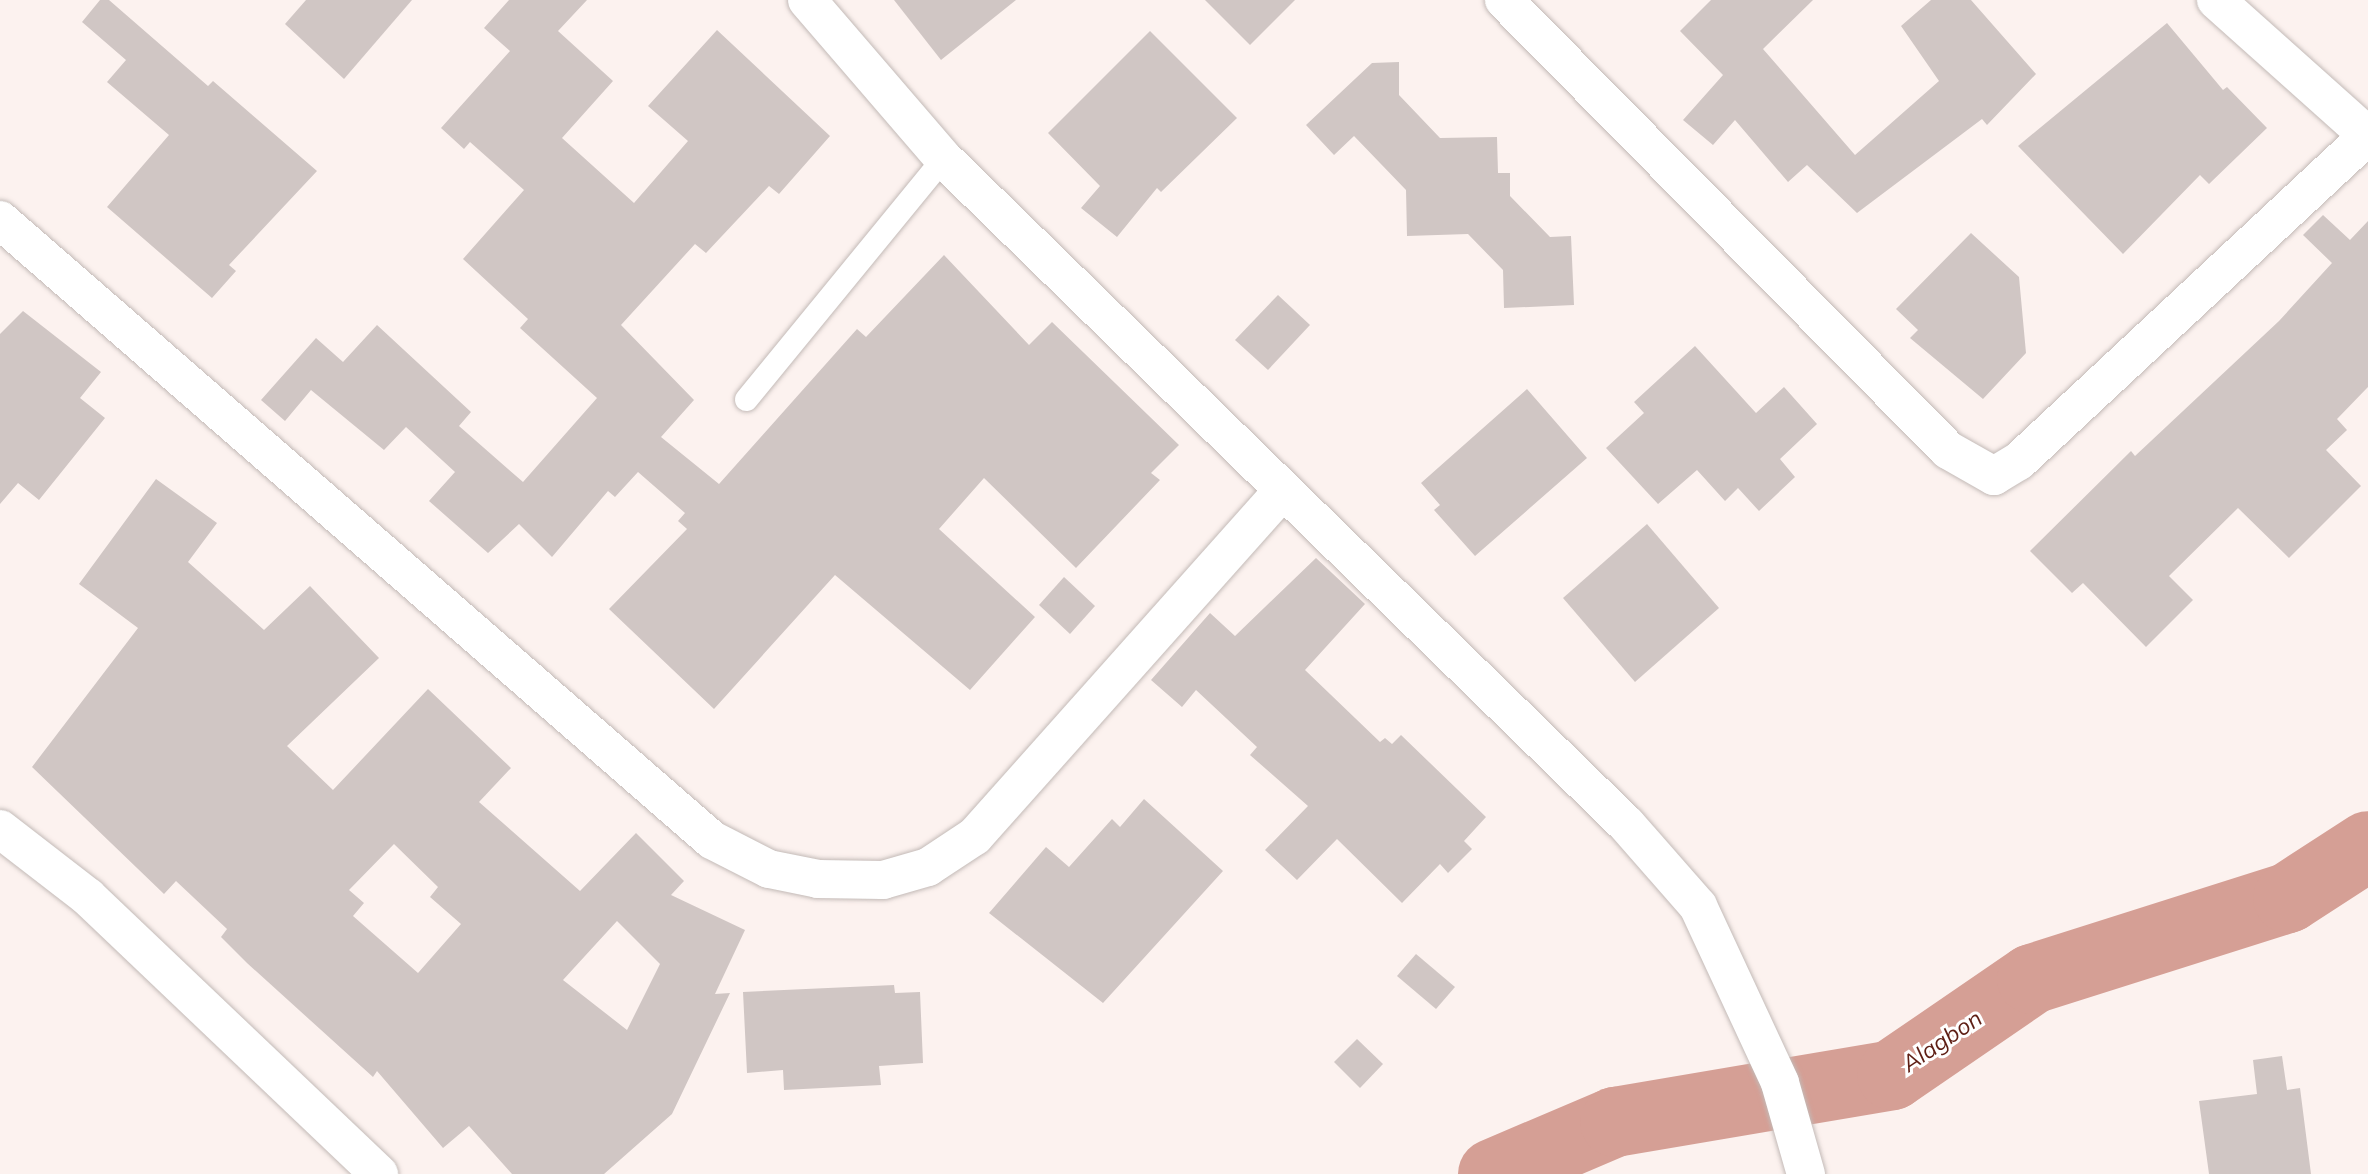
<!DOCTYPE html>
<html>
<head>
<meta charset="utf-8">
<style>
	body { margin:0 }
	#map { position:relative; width:2368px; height:1174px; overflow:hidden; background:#fcf2ef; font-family:Mulish,sans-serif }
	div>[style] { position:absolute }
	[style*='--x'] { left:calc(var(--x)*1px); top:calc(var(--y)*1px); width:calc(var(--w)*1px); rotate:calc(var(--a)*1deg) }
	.river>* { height:70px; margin:-35px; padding:0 35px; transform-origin:35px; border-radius:35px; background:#d59f95 }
	.building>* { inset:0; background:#d0c6c4 }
	.roads { filter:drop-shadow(0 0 2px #c3bab7) drop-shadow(0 0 2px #c3bab7) }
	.service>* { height:23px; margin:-11.5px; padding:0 11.5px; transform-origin:11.5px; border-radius:11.5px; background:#fff }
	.minor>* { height:38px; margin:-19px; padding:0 19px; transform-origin:19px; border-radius:19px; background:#fff }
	span { translate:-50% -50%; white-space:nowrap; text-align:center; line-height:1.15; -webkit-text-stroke:6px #fff; paint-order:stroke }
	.water-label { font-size:23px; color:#5e1e14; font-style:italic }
</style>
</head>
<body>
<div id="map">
	<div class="river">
		<div style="--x:1493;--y:1174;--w:133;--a:-23.1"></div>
		<div style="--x:1615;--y:1122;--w:281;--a:-9.6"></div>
		<div style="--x:1892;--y:1075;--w:170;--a:-34.4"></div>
		<div style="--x:2032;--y:979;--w:269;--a:-17.6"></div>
		<div style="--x:2288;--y:898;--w:95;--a:-33"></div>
	</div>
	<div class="building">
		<div style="clip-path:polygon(100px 0,109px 0,208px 86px,213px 81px,317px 171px,229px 265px,236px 271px,212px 298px,107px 207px,169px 135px,107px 82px,126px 60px,82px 22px)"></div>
		<div style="clip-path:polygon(306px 0,412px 0,344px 79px,285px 24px)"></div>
		<div style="clip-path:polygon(509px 0,587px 0,558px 31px,613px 81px,562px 138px,634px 203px,688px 141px,648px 106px,717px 30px,830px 136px,779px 194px,769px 186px,706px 253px,695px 244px,621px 325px,694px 400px,661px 437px,719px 484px,857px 329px,866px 337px,944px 255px,1029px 345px,1052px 322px,1179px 445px,1151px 473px,1160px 480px,1076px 568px,984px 478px,939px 529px,1035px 617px,970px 690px,835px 575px,714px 709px,609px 609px,687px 529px,678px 521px,685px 513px,638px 472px,615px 497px,608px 491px,552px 557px,519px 524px,488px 553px,429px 501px,455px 472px,406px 427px,384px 450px,311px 390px,285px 421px,261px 400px,316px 338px,343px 362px,377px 325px,471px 412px,459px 426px,523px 482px,597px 398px,520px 328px,528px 319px,463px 259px,524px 190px,470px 142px,464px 149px,441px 128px,510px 51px,484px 28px)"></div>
		<div style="clip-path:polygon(894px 0,1016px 0,941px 60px)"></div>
		<div style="clip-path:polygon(1205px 0,1295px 0,1250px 45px)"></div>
		<div style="clip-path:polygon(1711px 0,1813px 0,1763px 49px,1855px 155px,1939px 81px,1901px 26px,1931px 0,1971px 0,2036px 74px,1987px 125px,1982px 119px,1857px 213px,1807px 165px,1788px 182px,1735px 120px,1713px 145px,1683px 120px,1723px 75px,1680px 31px)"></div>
		<div style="clip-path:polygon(2167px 23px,2223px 90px,2227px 87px,2267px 128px,2209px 184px,2200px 175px,2123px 254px,2018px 146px)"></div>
		<div style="clip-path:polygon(1150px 31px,1237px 118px,1161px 192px,1157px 188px,1117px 237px,1081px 208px,1100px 186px,1048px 133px)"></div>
		<div style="clip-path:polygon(1399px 62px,1399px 95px,1440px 138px,1497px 137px,1498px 173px,1510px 173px,1510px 196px,1550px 237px,1571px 236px,1574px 305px,1504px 308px,1503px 270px,1468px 234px,1407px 236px,1406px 190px,1354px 136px,1334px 155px,1306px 125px,1372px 63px)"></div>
		<div style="clip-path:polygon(2323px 215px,2350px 240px,2368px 221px,2368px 387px,2337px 419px,2347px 430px,2326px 450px,2361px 486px,2289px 558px,2238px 508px,2169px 576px,2193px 600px,2146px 647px,2083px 583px,2072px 593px,2030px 551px,2131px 451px,2135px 456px,2279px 321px,2332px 263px,2303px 235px)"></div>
		<div style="clip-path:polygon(1971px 233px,2019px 277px,2026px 353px,1983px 399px,1910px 338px,1918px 330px,1896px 309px)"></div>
		<div style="clip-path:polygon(1278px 295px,1310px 325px,1268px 370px,1235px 340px)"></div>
		<div style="clip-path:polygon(23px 311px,101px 372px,80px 398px,105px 418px,39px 500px,18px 483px,0 504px,0 334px)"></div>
		<div style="clip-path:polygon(1695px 346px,1756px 413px,1784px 387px,1817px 424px,1780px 459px,1795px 477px,1759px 511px,1738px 488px,1725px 501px,1697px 470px,1658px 504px,1606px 448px,1644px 413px,1634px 402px)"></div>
		<div style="clip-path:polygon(1527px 389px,1587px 458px,1475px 556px,1434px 510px,1440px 505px,1421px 483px)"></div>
		<div style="clip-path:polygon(evenodd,156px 479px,217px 523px,188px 562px,264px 630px,310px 586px,379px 658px,287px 746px,333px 790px,428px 689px,511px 768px,479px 802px,580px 891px,636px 833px,684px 881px,671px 895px,745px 930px,715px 994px,730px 993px,672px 1114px,604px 1174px,512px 1174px,469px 1126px,443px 1148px,377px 1071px,373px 1077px,247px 963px,221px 937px,227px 929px,176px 881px,164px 894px,32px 767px,138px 628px,79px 584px,156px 479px,394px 844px,438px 887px,430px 897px,461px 924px,418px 973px,353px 916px,364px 903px,349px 890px,394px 844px,156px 479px,617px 921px,660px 964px,627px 1030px,563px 980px,617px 921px)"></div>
		<div style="clip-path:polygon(1647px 524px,1719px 608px,1635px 682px,1563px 598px)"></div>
		<div style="clip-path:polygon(1316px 558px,1365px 604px,1305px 670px,1380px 742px,1385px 738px,1392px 744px,1401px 735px,1486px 817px,1464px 841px,1472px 849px,1448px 873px,1440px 864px,1402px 903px,1337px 839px,1297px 880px,1265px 850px,1308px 806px,1250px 755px,1257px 747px,1196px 690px,1182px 707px,1151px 680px,1210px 613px,1235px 636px)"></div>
		<div style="clip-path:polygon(1064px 577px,1095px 606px,1070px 634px,1039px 605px)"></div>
		<div style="clip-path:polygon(1144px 799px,1223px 871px,1103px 1003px,989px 913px,1046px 847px,1069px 867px,1112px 819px,1120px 827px)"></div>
		<div style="clip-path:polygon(1416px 954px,1455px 987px,1436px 1009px,1397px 976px)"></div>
		<div style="clip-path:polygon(894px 985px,895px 993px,920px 992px,923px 1063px,879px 1066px,881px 1085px,784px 1090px,783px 1070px,747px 1073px,743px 992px)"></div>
		<div style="clip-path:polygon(1357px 1039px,1383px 1064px,1360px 1088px,1334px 1062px)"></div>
		<div style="clip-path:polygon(2282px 1056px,2287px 1090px,2300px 1088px,2311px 1174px,2209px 1174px,2199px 1101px,2257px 1094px,2253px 1060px)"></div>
	</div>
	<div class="roads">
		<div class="service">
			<div style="--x:746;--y:399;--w:311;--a:-50.7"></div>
		</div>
		<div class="minor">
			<div style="--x:807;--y:0;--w:208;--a:49.3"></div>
			<div style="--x:943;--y:158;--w:955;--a:44.28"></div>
			<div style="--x:1627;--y:825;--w:108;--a:48.8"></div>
			<div style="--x:1698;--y:906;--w:195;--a:65.1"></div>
			<div style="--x:1780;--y:1083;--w:95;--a:74.1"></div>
			<div style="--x:1504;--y:0;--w:632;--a:45.38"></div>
			<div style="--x:1948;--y:450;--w:53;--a:29.5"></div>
			<div style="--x:1994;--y:476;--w:29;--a:-31"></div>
			<div style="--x:2019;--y:461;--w:477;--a:-43"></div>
			<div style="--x:2216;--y:0;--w:204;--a:41.8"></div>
			<div style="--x:0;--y:220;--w:944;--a:41.05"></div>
			<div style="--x:712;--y:840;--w:64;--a:27"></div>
			<div style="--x:769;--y:869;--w:50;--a:11.5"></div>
			<div style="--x:818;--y:879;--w:65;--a:0.9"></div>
			<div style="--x:883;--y:880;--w:47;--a:-16.1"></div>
			<div style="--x:928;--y:867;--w:56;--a:-33.4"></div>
			<div style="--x:975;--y:836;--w:460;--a:-48.3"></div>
			<div style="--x:0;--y:829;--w:111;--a:37.7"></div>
			<div style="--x:88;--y:897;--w:402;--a:43.6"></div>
		</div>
	</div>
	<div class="water-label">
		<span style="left:1942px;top:1041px;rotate:-34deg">Alagbon</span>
	</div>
</div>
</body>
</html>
